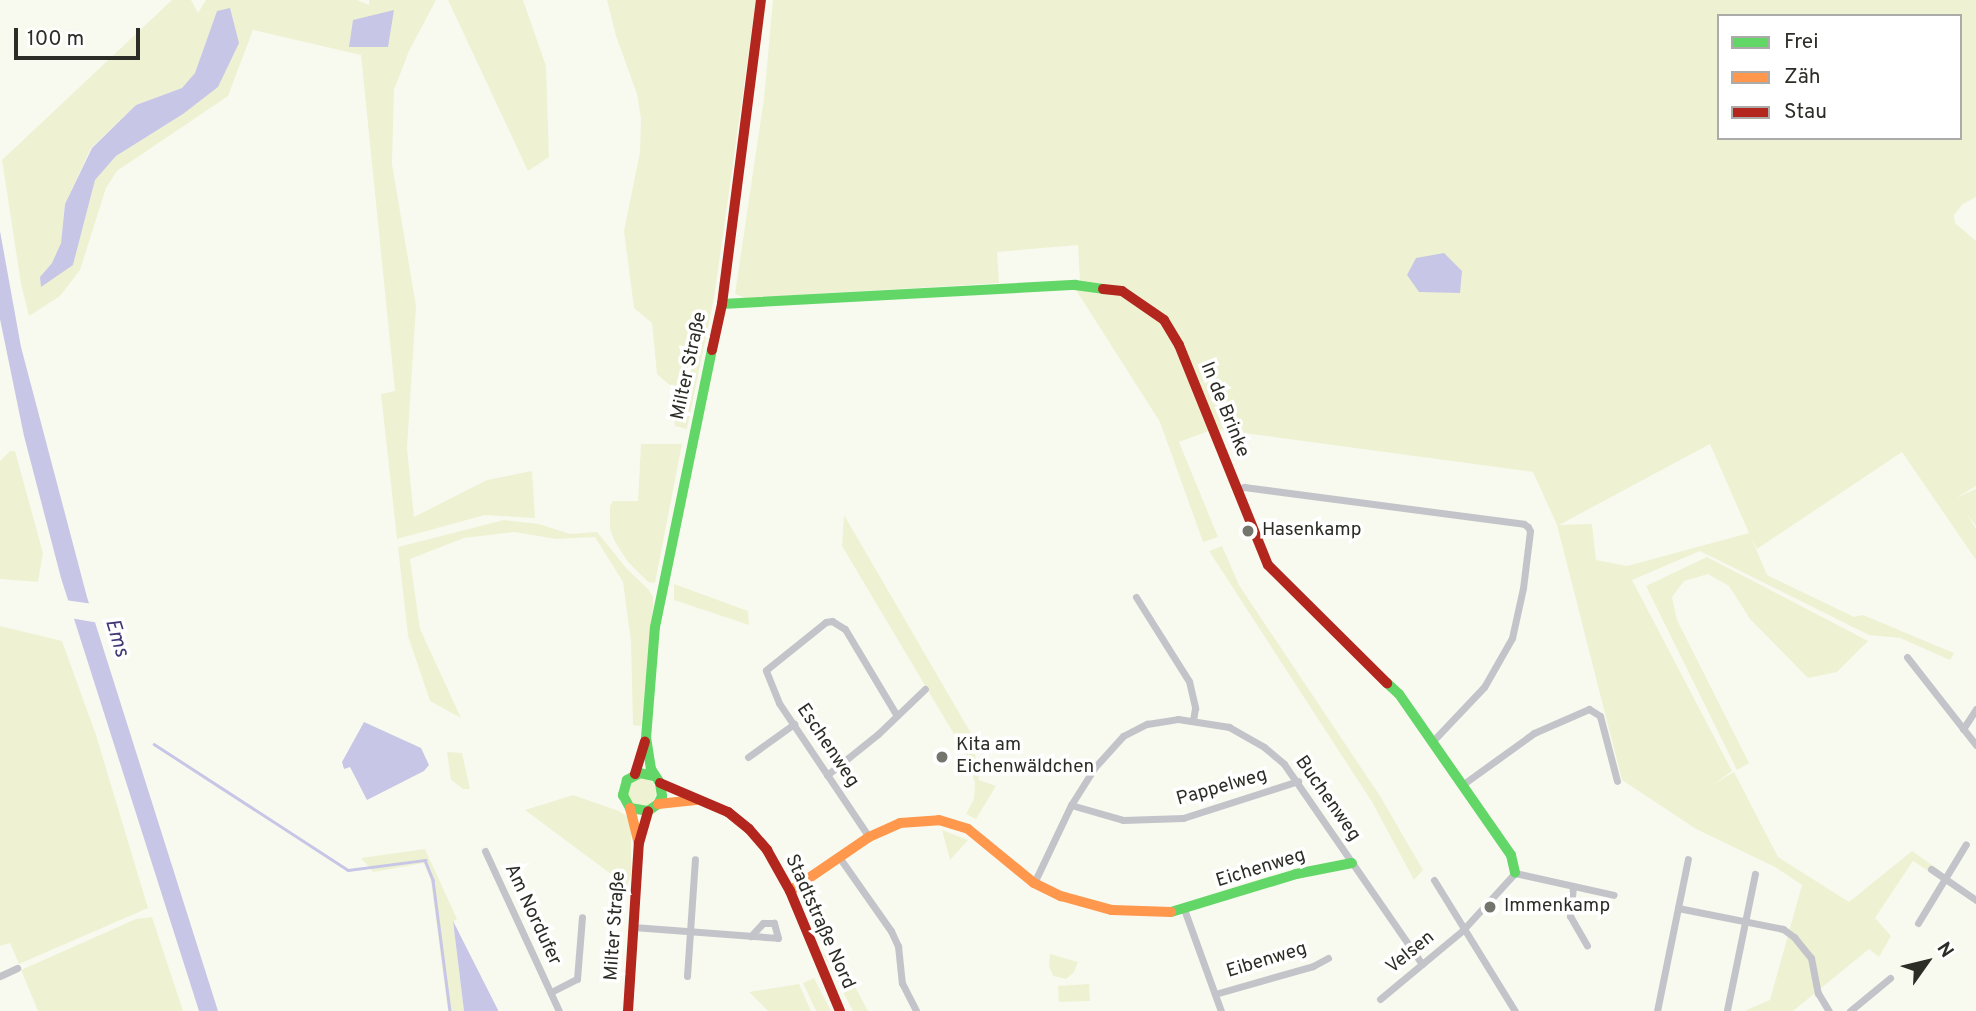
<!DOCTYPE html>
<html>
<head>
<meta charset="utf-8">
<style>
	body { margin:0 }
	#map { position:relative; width:1976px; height:1011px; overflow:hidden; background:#f8faf0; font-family:Overpass,sans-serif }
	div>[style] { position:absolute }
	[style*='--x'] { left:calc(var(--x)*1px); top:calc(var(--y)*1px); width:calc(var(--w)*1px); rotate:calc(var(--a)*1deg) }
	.green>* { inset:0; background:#eef2d3 }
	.round { border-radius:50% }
	.water>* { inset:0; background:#c7c6e6 }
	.pier>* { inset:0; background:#f8faf0 }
	.stream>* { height:2.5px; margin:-1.25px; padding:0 1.25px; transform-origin:1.25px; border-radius:1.25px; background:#c7c6e6 }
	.street>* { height:7px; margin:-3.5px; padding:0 3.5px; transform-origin:3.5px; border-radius:3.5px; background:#c3c4c9 }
	.fast>* { height:10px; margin:-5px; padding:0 5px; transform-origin:5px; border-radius:5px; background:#63d668 }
	.slow>* { height:10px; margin:-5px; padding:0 5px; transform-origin:5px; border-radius:5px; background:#ff974d }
	.jam>* { height:10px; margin:-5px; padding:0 5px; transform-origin:5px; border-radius:5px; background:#b3261e }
	.dots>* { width:19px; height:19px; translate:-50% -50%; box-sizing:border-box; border:4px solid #fff; border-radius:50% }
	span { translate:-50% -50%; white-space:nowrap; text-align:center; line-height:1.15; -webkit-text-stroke:7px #fff; paint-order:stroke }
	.street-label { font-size:19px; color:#2d2d27 }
	.poi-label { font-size:19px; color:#2d2d27 }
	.left { translate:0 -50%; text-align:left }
	.water-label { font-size:21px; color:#403976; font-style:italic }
	.legend { position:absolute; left:1717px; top:14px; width:245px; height:126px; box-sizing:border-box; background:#fff; border:2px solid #ababa9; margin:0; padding:9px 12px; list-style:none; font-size:21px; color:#2d2d27 }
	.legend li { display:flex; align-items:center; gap:14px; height:35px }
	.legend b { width:35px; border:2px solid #ababa9 }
	.north { position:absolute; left:1892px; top:927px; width:70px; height:70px; -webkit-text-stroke:5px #fff; paint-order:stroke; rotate:56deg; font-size:19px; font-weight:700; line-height:28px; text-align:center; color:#2d2d27 }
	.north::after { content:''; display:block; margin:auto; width:24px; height:32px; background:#2d2d27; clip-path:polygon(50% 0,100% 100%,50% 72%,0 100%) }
	.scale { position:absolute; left:14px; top:28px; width:126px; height:32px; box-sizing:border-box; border:4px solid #2d2d27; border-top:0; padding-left:9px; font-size:21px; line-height:24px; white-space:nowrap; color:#2d2d27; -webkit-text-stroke:5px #fff; paint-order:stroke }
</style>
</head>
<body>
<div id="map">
	<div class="green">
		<div style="clip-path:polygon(evenodd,172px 0,191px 0,198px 13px,206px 0,357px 0,369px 5px,369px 0,436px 0,409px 51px,394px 90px,392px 164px,416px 306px,407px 448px,414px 517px,487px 480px,532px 471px,535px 518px,485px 515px,397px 539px,381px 394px,395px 391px,361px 55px,253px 30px,228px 96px,117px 171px,106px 188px,80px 270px,60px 296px,29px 316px,21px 284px,2px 160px,172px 0,217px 11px,183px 114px,116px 156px,95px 179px,73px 265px,40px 277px,52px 263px,61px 243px,65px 204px,91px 148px,136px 105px,182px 88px,195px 74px,217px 11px)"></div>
		<div style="clip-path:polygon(448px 0,523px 0,546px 66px,549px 157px,528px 171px)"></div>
		<div style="clip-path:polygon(607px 0,756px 0,714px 298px,687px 429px,675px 426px,673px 388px,657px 374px,652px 323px,634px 308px,624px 231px,640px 152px,641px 119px,637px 94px,616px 36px)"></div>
		<div style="clip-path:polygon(evenodd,773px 0,1976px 0,1976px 197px,1963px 204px,1954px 215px,1955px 223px,1976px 241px,1976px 486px,1956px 498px,1976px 489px,1976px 526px,1966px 513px,1976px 529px,1976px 560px,1902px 452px,1757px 549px,1751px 537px,1767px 575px,1854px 617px,1863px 615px,1954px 653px,1950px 660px,1900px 638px,1869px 635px,1700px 551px,1632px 580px,1732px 771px,1714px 784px,1734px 772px,1778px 857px,1849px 902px,1912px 851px,1942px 872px,1939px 878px,1913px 861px,1875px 918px,1891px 936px,1879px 957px,1869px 949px,1793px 1011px,1744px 1011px,1770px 1000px,1802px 885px,1775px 867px,1696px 829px,1622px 780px,1557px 525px,1533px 472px,1214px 429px,1179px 442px,1218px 537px,1203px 542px,1160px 422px,1076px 290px,1080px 282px,1078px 245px,997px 252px,999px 283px,745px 298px,735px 294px,764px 98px,773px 0,1719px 16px,1960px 16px,1960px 138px,1719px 138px,1719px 16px,773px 0,1710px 444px,1749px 533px,1627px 566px,1596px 560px,1592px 524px,1559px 525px,1710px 444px)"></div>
		<div style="clip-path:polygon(641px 444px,682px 444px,655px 583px,648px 582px,628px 562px,615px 542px,610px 529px,610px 506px,613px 501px,638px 501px)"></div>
		<div style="clip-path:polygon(10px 451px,15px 451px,43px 553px,38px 582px,0 579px,0 461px)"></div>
		<div style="clip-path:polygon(844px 515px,972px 735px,979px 780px,996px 786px,976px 819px,966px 814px,974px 799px,975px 783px,967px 756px,842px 546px)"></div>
		<div style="clip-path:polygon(504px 520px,539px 524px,570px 534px,597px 532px,627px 569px,648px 589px,653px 597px,653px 607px,641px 726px,633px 725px,631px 642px,623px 582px,595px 537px,556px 539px,514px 532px,464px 538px,410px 559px,420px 629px,461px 718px,430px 701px,408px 636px,398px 547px)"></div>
		<div style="clip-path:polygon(1222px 546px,1239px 585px,1380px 796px,1423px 870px,1414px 880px,1372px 802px,1209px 551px)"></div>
		<div style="clip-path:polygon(1707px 557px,1868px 641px,1837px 672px,1808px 678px,1750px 619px,1729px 586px,1708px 574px,1684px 581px,1672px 597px,1677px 620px,1749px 763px,1737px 770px,1646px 586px)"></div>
		<div style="clip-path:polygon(674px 584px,748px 611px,749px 625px,674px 600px)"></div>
		<div style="clip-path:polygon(0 626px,62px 641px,96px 735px,148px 908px,19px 964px,10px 943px,0 946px)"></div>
		<div style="clip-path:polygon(447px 752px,462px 753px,470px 789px,463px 789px,451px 780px)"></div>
		<div class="round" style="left:628px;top:778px;width:28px;height:28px"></div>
		<div style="clip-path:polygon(573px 795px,619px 811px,631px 819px,631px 875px,627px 886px,525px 810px)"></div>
		<div style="clip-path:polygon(942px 830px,968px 840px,950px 860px)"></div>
		<div style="clip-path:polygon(425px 849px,457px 919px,453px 922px,464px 1011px,448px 1011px,431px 881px,424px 863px,373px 872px,361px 858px)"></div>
		<div style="clip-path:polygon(152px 917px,183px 1011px,38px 1011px,21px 970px,136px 919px)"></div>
		<div style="clip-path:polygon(834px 948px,868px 1011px,853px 1011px,823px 954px)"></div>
		<div style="clip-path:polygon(1050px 954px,1078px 962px,1074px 972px,1066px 979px,1053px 976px,1049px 966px)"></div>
		<div style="clip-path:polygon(814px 978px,831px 1011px,816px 1011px,803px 983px)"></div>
		<div style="clip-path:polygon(799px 984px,811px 1011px,768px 1011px,749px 992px)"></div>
		<div style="clip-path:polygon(1089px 984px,1090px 1001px,1059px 1002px,1058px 986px)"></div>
	</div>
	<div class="water">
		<div style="clip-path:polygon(230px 8px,239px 43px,218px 87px,183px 114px,116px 156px,95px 180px,73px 265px,41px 287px,40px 277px,52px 263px,61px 243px,65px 204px,92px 148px,136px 105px,182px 88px,195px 73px,217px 11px)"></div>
		<div style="clip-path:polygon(394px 10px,388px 47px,349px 47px,353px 20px)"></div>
		<div style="clip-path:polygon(0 231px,21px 347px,87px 597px,218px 1011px,199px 1011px,61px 578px,24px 436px,0 319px)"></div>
		<div style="clip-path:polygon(1444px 253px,1462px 271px,1460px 293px,1419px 292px,1407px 275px,1416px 258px)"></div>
		<div style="clip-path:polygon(364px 722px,421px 748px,429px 765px,424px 771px,367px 800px,350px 767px,344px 769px,342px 762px)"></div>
		<div style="clip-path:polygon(453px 921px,498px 1010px,498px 1011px,464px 1011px)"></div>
	</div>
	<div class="pier">
		<div style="clip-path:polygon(65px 600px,93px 604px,99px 623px,70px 618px)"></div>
	</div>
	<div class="stream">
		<div style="--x:154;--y:744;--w:231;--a:33"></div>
		<div style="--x:348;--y:870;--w:78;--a:-7.4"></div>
		<div style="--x:425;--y:860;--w:22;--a:68"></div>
		<div style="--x:433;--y:880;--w:132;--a:82.6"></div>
	</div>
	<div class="street">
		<div style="--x:1237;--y:490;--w:8;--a:-23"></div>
		<div style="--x:1244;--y:487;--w:282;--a:7.5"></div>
		<div style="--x:1524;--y:524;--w:5;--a:37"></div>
		<div style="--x:1528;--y:527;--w:4;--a:63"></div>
		<div style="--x:1530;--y:531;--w:57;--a:97"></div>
		<div style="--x:1523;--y:588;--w:51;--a:102.4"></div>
		<div style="--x:1512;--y:638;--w:56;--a:119.7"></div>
		<div style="--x:1484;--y:687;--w:76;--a:133.4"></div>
		<div style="--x:1136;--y:597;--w:99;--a:57.8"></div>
		<div style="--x:1189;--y:681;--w:28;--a:77"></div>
		<div style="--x:1195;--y:708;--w:13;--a:99"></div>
		<div style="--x:1907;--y:657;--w:112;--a:51.9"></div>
		<div style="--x:1963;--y:729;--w:24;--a:-57"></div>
		<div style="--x:748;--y:757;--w:57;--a:-35.7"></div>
		<div style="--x:827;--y:775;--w:65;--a:-38.8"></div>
		<div style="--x:878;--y:734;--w:65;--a:-43.8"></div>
		<div style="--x:1462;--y:785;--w:89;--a:-35.8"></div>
		<div style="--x:1534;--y:733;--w:60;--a:-23.6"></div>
		<div style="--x:1589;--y:709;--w:13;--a:32"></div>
		<div style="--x:1600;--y:716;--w:67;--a:75.3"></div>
		<div style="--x:1071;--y:805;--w:54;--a:16.1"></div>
		<div style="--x:1123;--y:820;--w:60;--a:-1.9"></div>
		<div style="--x:1183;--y:818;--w:121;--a:-17.8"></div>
		<div style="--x:869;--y:837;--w:161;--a:-123.9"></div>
		<div style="--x:779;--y:703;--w:35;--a:-112"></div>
		<div style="--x:766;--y:670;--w:77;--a:-38.7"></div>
		<div style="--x:826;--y:622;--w:6;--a:-9"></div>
		<div style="--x:832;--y:621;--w:15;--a:32"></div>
		<div style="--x:845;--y:629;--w:101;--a:59.1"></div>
		<div style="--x:485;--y:851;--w:176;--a:65.2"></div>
		<div style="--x:839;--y:857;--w:90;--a:54.9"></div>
		<div style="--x:891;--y:931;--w:17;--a:65"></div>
		<div style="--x:898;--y:946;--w:37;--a:84"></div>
		<div style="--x:902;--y:983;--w:31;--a:63"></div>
		<div style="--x:1931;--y:869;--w:55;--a:34.6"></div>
		<div style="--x:1434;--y:880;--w:154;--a:58.3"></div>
		<div style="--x:1034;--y:883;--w:86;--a:-64.6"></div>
		<div style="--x:1071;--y:805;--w:45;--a:-57.7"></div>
		<div style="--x:1095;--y:767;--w:42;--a:-47.9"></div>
		<div style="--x:1123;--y:736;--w:27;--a:-27"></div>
		<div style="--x:1147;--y:724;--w:31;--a:-9"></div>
		<div style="--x:1178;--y:719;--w:52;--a:8.9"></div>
		<div style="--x:1229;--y:727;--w:40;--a:29.7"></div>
		<div style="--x:1264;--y:747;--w:26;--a:40"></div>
		<div style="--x:1284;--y:764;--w:243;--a:55.4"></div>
		<div style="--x:1573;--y:887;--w:29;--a:96"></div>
		<div style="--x:1570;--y:916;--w:34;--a:60"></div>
		<div style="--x:1678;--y:908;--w:107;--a:11.3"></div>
		<div style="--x:1783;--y:929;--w:14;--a:36"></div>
		<div style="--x:1794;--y:937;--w:27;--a:51"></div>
		<div style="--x:1811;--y:958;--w:36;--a:79"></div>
		<div style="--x:1818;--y:993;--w:21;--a:59"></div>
		<div style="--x:1184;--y:909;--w:109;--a:70.1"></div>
		<div style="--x:1918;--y:923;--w:92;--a:-58.7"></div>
		<div style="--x:633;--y:927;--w:145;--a:4.3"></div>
		<div style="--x:778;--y:938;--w:16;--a:-105"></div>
		<div style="--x:774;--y:923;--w:11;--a:180"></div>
		<div style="--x:763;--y:923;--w:18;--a:133"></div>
		<div style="--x:0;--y:976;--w:19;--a:-25"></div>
		<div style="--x:687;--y:976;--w:117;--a:-86.1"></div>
		<div style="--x:551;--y:992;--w:29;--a:-27"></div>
		<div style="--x:577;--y:979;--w:62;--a:-85.4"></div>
		<div style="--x:1215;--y:994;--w:102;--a:-15.9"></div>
		<div style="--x:1313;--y:966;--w:17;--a:-28"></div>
		<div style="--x:1380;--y:999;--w:107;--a:-39.7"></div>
		<div style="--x:1462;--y:931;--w:79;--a:-47.6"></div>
		<div style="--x:1515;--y:873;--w:101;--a:12.5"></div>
		<div style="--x:1727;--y:1010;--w:139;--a:-78.4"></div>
		<div style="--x:1657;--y:1011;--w:155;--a:-78.5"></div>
		<div style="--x:1850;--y:1011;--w:52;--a:-39.5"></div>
	</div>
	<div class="fast">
		<div style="--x:722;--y:304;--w:354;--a:-3.1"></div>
		<div style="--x:1075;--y:285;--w:28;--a:8"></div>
		<div style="--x:1387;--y:683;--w:16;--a:43"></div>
		<div style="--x:1399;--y:694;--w:196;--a:55.2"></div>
		<div style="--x:1511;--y:855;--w:18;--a:77"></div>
		<div style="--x:653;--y:776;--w:13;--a:-167"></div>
		<div style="--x:640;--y:773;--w:15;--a:152"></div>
		<div style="--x:627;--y:780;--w:16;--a:105"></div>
		<div style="--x:623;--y:795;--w:15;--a:62"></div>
		<div style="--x:630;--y:808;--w:18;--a:9"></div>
		<div style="--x:648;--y:811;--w:12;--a:-35"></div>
		<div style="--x:658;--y:804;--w:9;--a:-63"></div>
		<div style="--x:662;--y:796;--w:13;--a:-99"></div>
		<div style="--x:660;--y:783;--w:17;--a:-123"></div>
		<div style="--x:651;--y:769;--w:31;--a:-99"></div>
		<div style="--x:646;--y:738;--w:111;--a:-85.4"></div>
		<div style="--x:655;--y:627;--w:283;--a:-78.4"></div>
		<div style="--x:1171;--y:912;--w:131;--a:-16.9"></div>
		<div style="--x:1296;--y:874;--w:57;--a:-11.1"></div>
	</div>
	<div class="slow">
		<div style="--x:658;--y:804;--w:38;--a:-6"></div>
		<div style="--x:630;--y:808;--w:36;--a:76"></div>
		<div style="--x:790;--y:891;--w:96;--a:-34.4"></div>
		<div style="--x:869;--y:837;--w:34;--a:-24"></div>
		<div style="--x:900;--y:823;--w:39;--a:-4"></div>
		<div style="--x:939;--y:820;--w:30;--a:17"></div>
		<div style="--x:968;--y:829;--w:85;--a:39.3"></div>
		<div style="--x:1034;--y:883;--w:30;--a:26"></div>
		<div style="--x:1061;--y:896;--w:53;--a:15.4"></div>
		<div style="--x:1112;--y:910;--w:59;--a:1.9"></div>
	</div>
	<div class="jam">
		<div style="--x:1103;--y:289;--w:19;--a:6"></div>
		<div style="--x:1122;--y:291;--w:51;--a:34.6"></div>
		<div style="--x:1164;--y:320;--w:29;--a:59"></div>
		<div style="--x:1179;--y:345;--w:237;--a:68"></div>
		<div style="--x:1268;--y:565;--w:168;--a:44.8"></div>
		<div style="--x:712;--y:350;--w:47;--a:-77.7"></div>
		<div style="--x:722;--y:304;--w:306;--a:-82.7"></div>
		<div style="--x:635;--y:774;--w:34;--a:-73"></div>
		<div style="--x:660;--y:783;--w:74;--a:23.1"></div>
		<div style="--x:728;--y:812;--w:27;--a:39"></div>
		<div style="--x:749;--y:829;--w:28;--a:49"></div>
		<div style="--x:767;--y:850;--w:47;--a:60.7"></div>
		<div style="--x:790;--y:891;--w:130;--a:67.4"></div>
		<div style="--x:628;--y:1011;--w:168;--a:-86.3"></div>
		<div style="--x:639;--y:843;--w:33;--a:-74"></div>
	</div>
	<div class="dots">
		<div style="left:1248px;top:531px;background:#74756d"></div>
		<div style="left:942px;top:757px;background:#74756d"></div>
		<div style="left:1490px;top:907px;background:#74756d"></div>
	</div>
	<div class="street-label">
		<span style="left:690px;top:366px;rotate:-78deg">Milter Straße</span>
		<span style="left:1224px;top:410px;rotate:68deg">In de Brinke</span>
		<span style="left:827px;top:746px;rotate:56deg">Eschenweg</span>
		<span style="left:1222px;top:788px;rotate:-16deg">Pappelweg</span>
		<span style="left:1327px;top:799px;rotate:55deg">Buchenweg</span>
		<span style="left:1261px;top:869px;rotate:-17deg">Eichenweg</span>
		<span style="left:532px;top:915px;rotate:65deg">Am Nordufer</span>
		<span style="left:819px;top:922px;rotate:66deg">Stadtstraße Nord</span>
		<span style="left:616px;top:926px;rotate:-86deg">Milter Straße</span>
		<span style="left:1411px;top:953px;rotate:-39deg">Velsen</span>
		<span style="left:1267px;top:961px;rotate:-17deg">Eibenweg</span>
	</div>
	<div class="poi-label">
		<span class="left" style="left:1262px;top:531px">Hasenkamp</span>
		<span class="left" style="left:956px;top:757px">Kita am<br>Eichenwäldchen</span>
		<span class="left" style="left:1504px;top:907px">Immenkamp</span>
	</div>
	<div class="water-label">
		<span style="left:116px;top:638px;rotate:73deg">Ems</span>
	</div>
	<ul class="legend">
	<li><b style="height:9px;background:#63d668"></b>Frei</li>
	<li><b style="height:9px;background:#ff974d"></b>Zäh</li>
	<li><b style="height:9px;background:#b3261e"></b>Stau</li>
	</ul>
	<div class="north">N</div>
	<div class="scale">100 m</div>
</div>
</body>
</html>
